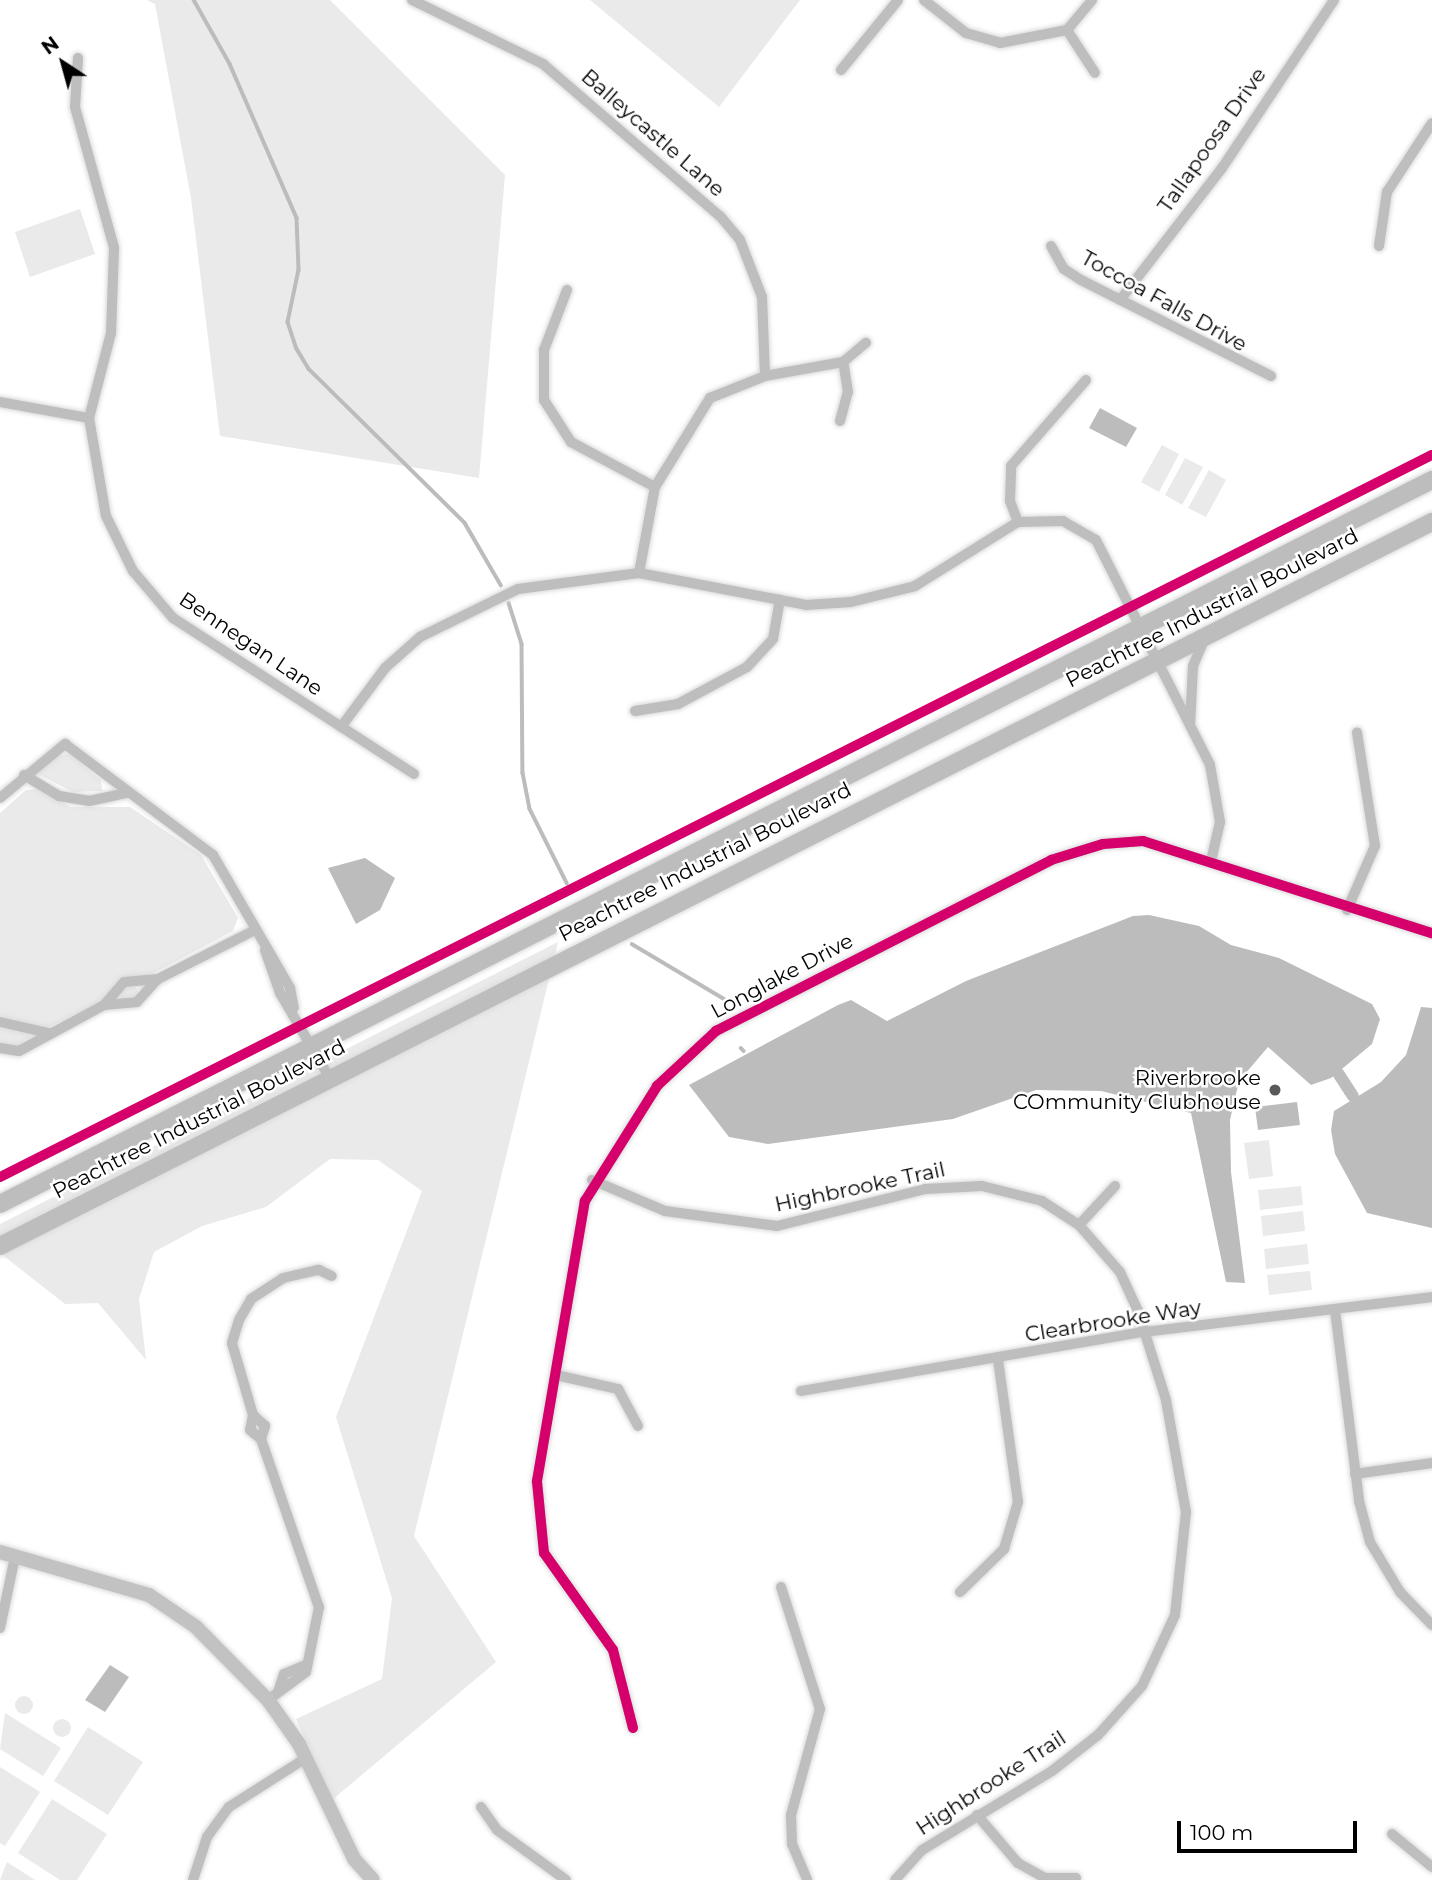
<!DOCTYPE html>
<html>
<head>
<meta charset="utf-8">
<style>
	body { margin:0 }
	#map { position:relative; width:1432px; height:1880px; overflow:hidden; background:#fff; font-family:Montserrat,sans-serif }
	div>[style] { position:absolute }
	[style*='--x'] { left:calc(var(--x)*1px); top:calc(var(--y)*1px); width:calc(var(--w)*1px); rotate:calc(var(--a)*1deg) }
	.green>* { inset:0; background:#eaeaea }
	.round { border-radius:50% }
	.water>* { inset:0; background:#bcbcbc }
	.stream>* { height:3.5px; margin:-1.75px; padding:0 1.75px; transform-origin:1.75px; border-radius:1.75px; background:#bcbcbc }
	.canal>* { height:12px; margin:-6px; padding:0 6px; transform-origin:6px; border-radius:6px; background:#bcbcbc }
	.roads { filter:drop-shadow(0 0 2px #dbdbdb) drop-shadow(0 0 2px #dbdbdb) }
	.street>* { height:10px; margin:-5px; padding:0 5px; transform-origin:5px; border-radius:5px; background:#bebebe }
	.secondary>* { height:14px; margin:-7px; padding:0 7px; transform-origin:7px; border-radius:7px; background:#c2c2c2 }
	.highway>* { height:18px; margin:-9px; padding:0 9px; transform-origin:9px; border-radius:9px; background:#bdbdbd }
	.cycleway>* { height:10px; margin:-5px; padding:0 5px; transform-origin:5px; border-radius:5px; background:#d6006c }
	.dots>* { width:19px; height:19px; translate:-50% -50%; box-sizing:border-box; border:4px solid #fff; border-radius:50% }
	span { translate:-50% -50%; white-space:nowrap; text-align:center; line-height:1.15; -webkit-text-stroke:5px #fff; paint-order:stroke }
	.street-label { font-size:21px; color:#000 }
	.poi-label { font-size:21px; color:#000 }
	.right { translate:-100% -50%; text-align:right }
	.north { position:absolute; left:28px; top:28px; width:70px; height:70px; -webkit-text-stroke:5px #fff; paint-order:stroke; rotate:324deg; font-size:19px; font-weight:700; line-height:28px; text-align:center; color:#000 }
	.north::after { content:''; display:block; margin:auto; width:24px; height:32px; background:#000; clip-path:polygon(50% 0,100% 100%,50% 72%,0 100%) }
	.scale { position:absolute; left:1177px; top:1821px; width:180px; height:32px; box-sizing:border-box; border:4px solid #000; border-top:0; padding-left:9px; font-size:21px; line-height:24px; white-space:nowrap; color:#000; -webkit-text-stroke:5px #fff; paint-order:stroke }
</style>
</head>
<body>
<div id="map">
	<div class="green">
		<div style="clip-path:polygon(147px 0,330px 0,505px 175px,479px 478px,220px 436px,191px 198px,155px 4px)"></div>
		<div style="clip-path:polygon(590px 0,800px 0,719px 107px)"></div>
		<div style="clip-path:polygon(80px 209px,95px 254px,30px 277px,15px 232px)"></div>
		<div style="clip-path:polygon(1162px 445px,1179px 454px,1159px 492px,1141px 482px)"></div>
		<div style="clip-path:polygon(1185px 458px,1203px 467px,1182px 505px,1165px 495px)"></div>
		<div style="clip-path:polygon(1209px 470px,1226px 480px,1206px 517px,1188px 508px)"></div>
		<div style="clip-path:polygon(70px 754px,101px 780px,102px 791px,73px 792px,38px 774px,56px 755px)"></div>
		<div style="clip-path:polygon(39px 789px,71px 807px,130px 807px,201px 855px,238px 918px,233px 931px,146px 977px,125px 978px,99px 1003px,45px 1029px,0 1017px,0 813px,26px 790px)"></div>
		<div style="clip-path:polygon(558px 942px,414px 1536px,496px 1662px,332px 1800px,296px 1719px,382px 1679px,392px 1598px,336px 1417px,422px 1191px,378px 1160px,330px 1159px,266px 1207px,202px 1226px,154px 1252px,139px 1299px,146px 1360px,98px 1303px,65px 1304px,0 1253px,0 1224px)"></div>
		<div class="round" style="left:120px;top:984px;width:18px;height:18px"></div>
		<div style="clip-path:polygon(0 1028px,28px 1034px,31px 1037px,18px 1046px,0 1045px)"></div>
		<div style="clip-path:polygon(1269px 1140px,1273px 1176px,1249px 1179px,1244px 1143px)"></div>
		<div style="clip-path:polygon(1301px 1186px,1303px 1205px,1260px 1210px,1258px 1190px)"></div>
		<div style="clip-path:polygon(1303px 1211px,1305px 1231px,1263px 1236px,1261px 1216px)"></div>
		<div style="clip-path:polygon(1307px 1244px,1309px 1264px,1266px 1269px,1264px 1249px)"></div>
		<div style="clip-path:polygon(1310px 1271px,1312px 1290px,1269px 1295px,1267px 1275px)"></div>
		<div class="round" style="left:15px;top:1696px;width:18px;height:18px"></div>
		<div style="clip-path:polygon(5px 1713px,61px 1748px,43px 1776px,0 1749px)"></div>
		<div class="round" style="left:53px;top:1719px;width:18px;height:18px"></div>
		<div style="clip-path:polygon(88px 1727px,143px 1762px,108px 1815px,54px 1781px)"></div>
		<div style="clip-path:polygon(0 1767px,40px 1792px,5px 1846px,0 1843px)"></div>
		<div style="clip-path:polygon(52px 1799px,107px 1834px,77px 1880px,60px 1880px,18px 1853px)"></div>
		<div style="clip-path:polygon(7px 1862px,35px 1880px,0 1880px)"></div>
	</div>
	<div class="water">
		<div style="clip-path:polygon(1100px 408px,1137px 428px,1126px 447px,1089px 428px)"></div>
		<div style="clip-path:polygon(365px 858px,395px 878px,380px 910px,356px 924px,328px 868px)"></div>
		<div style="clip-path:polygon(1149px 915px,1199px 926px,1231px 945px,1279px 958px,1372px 1004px,1380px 1019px,1372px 1044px,1331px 1078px,1311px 1085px,1268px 1047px,1239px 1081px,1230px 1120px,1231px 1172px,1245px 1283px,1226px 1282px,1191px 1113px,1101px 1091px,1036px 1090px,953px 1119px,768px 1144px,729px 1137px,689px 1085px,838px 1005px,851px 1000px,887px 1021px,966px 981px,1133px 916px)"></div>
		<div style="clip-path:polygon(1421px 1007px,1432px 1008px,1432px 1228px,1367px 1213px,1335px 1154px,1331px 1130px,1334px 1111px,1381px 1082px,1406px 1055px)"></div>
		<div style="clip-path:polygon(1297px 1102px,1300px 1125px,1258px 1130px,1255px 1107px)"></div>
		<div style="clip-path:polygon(110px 1665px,129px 1677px,105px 1712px,85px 1700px)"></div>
	</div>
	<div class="stream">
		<div style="--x:194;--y:0;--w:73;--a:60.6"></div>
		<div style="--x:230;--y:64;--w:168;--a:66.5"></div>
		<div style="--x:297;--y:218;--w:52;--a:87.8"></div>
		<div style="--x:299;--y:270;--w:53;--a:101.9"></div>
		<div style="--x:288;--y:322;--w:28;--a:72"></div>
		<div style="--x:297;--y:349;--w:23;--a:59"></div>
		<div style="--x:309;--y:369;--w:219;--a:44.6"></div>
		<div style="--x:465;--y:523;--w:72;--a:59.9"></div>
		<div style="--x:509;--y:603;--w:43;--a:72.4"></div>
		<div style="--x:522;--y:644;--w:129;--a:89.6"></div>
		<div style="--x:523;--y:773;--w:37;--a:79"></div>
		<div style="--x:530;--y:809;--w:83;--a:63.4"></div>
		<div style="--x:632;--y:944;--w:109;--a:30.8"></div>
		<div style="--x:741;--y:1048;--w:4;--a:45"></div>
	</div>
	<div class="canal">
		<div style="--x:1338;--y:1073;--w:27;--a:57"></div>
	</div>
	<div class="roads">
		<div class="street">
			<div style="--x:412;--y:0;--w:146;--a:26"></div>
			<div style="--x:543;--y:64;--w:233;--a:40.7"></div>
			<div style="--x:720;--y:216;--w:31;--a:50"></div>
			<div style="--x:740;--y:240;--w:61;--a:68.9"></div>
			<div style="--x:762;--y:297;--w:79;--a:87.8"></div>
			<div style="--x:924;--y:0;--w:53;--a:38.2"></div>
			<div style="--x:966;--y:33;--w:35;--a:16"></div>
			<div style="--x:1000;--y:43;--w:68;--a:-11"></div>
			<div style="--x:1067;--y:30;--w:39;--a:-50"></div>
			<div style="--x:1067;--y:30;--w:51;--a:56.9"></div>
			<div style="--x:78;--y:58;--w:49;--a:93.5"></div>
			<div style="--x:75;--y:107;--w:146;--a:74.5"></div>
			<div style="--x:114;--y:248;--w:85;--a:92"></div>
			<div style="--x:111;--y:333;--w:88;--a:104.5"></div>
			<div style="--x:89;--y:418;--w:99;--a:80.2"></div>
			<div style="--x:106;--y:516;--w:61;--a:63.9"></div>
			<div style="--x:133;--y:571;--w:62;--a:49.6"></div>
			<div style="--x:173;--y:618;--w:287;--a:32.9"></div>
			<div style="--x:841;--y:70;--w:90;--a:-50.8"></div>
			<div style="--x:1051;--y:246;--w:26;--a:61"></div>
			<div style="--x:1064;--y:269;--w:20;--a:33"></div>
			<div style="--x:1081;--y:280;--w:213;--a:26.8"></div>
			<div style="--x:1379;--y:246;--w:55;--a:-81.6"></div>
			<div style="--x:1387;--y:192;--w:82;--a:-56.9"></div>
			<div style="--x:567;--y:290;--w:64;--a:111"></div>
			<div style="--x:544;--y:350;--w:50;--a:90"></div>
			<div style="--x:544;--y:400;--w:50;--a:57.3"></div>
			<div style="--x:571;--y:442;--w:95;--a:28.2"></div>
			<div style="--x:1120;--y:300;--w:167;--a:-52.3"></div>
			<div style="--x:1222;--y:168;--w:202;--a:-56.3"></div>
			<div style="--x:0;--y:402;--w:90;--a:10.2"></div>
			<div style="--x:840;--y:421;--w:30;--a:-75"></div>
			<div style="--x:848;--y:392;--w:30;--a:-99"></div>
			<div style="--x:1018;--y:522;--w:22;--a:-111"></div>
			<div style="--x:1010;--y:501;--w:35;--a:-88"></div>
			<div style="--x:1011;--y:466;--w:114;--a:-48.9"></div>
			<div style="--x:639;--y:573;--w:87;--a:-79.5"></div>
			<div style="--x:655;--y:487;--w:105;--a:-58.3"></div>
			<div style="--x:710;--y:398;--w:59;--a:-21.8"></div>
			<div style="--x:765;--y:376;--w:79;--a:-10.2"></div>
			<div style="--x:843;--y:362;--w:30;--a:-40"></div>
			<div style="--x:635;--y:711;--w:44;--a:-9.2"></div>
			<div style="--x:678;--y:704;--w:78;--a:-28.2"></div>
			<div style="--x:747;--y:667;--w:38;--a:-47"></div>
			<div style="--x:773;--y:639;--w:40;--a:-80"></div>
			<div style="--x:1190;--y:725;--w:59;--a:-87.1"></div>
			<div style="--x:1193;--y:666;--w:30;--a:-67"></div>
			<div style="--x:341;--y:727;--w:74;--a:-53.3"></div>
			<div style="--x:385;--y:668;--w:47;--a:-41.5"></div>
			<div style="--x:420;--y:637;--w:109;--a:-26.1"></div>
			<div style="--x:518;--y:589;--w:122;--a:-7.5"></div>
			<div style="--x:639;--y:573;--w:170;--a:10.8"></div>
			<div style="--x:806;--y:605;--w:45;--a:-3.8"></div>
			<div style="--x:851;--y:602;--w:66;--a:-14"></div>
			<div style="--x:915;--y:586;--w:121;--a:-31.9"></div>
			<div style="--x:1018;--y:522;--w:45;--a:-1.3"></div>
			<div style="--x:1063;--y:521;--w:38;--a:30"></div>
			<div style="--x:1096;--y:540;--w:252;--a:63.1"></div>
			<div style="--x:1210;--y:765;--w:58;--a:80"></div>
			<div style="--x:1220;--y:822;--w:40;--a:103"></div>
			<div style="--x:24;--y:775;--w:41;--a:31"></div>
			<div style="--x:59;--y:796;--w:30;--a:9"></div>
			<div style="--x:89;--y:801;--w:40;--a:-12"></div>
			<div style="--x:0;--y:798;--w:85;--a:-39.7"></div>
			<div style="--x:65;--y:744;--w:185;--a:36.9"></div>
			<div style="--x:213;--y:855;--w:154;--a:59.9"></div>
			<div style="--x:290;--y:988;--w:20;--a:79"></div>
			<div style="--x:1347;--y:910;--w:70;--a:-66.4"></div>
			<div style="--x:1375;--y:846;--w:115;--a:-99"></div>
			<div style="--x:265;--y:950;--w:46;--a:70.8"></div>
			<div style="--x:280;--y:993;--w:97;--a:59.7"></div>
			<div style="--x:104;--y:1005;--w:30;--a:-49"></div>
			<div style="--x:124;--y:982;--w:34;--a:-5"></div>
			<div style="--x:0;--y:1022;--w:49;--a:12.9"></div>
			<div style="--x:0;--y:1048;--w:19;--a:9"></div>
			<div style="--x:19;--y:1051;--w:97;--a:-28.4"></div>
			<div style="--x:104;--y:1005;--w:33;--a:-5"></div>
			<div style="--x:137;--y:1002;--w:31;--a:-48"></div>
			<div style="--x:158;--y:979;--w:109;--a:-26.8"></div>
			<div style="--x:592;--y:1180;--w:79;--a:23"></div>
			<div style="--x:665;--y:1211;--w:113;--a:7.6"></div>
			<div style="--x:777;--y:1226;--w:153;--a:-14"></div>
			<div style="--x:925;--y:1189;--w:57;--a:-3"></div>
			<div style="--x:982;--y:1186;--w:62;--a:14"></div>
			<div style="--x:1042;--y:1201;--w:44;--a:33"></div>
			<div style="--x:1079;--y:1225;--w:62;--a:48.9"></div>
			<div style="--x:1120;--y:1272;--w:43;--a:65.2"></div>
			<div style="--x:1138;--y:1311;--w:93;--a:72.5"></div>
			<div style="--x:1166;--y:1400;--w:114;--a:79.9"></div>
			<div style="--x:1186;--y:1512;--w:104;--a:96.1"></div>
			<div style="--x:1175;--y:1615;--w:78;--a:114.9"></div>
			<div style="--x:1142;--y:1686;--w:66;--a:131.9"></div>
			<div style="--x:1098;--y:1735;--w:58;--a:142"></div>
			<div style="--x:1052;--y:1771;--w:152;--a:148.7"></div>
			<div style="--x:922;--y:1850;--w:40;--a:132"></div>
			<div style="--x:1079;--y:1225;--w:53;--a:-47.3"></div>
			<div style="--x:1335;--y:1310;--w:193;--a:82.8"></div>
			<div style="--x:1359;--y:1501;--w:42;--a:75"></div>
			<div style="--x:1370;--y:1542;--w:58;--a:59"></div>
			<div style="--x:1400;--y:1592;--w:46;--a:45.9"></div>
			<div style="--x:556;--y:1375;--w:64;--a:12.7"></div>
			<div style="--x:618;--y:1389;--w:42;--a:61.6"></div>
			<div style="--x:801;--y:1391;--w:348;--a:-9.8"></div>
			<div style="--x:1144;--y:1332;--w:290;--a:-6.9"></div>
			<div style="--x:253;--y:1415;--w:15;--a:101"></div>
			<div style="--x:250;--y:1430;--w:14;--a:39"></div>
			<div style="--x:261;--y:1439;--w:178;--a:71"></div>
			<div style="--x:319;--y:1607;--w:66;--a:101.3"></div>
			<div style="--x:306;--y:1672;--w:47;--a:143.6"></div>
			<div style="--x:261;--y:1439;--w:14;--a:-73"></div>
			<div style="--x:265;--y:1426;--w:16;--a:-137"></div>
			<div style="--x:253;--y:1415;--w:75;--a:-106.3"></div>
			<div style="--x:232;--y:1343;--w:24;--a:-73"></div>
			<div style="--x:239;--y:1320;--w:24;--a:-60"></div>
			<div style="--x:251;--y:1299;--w:38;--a:-33"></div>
			<div style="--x:283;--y:1278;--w:37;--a:-13"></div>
			<div style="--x:319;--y:1270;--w:14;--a:25"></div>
			<div style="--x:1355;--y:1474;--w:78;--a:-8.1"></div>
			<div style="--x:781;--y:1587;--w:128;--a:72.3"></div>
			<div style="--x:820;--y:1709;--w:110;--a:105.3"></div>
			<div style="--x:791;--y:1815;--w:29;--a:88"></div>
			<div style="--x:792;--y:1844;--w:39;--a:67"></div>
			<div style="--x:960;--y:1592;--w:62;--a:-44.3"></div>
			<div style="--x:1004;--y:1549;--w:49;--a:-73.4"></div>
			<div style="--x:1018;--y:1502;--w:144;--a:-98"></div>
			<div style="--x:0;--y:1628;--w:73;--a:-78.1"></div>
			<div style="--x:278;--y:1692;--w:19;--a:-72"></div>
			<div style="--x:284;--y:1674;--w:25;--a:-23"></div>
			<div style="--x:633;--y:1728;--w:81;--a:-104.4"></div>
			<div style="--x:613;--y:1650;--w:119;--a:-125.4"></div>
			<div style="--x:544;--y:1553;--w:72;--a:-95.6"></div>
			<div style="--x:537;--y:1481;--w:284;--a:-80.3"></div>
			<div style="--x:585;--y:1201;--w:136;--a:-57.9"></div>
			<div style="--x:657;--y:1086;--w:81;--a:-43"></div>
			<div style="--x:716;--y:1031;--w:376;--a:-27"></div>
			<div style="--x:1051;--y:860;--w:54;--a:-17.1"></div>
			<div style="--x:1103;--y:844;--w:40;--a:-4.3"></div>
			<div style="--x:1143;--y:841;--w:303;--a:17.7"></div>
			<div style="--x:481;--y:1807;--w:28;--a:55"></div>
			<div style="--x:497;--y:1830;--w:85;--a:35.9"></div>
			<div style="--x:977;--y:1815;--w:63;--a:49.5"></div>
			<div style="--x:1018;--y:1863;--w:31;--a:29"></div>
			<div style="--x:1045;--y:1878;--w:31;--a:0"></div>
			<div style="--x:1392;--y:1834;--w:52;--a:39.5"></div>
			<div style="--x:193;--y:1880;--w:45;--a:-72"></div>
			<div style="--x:207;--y:1837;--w:37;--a:-54"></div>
			<div style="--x:229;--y:1807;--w:91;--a:-32.5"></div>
		</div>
		<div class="secondary">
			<div style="--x:0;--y:1552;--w:155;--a:16.1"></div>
			<div style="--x:149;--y:1595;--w:57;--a:34.2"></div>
			<div style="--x:196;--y:1627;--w:103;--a:45.4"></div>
			<div style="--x:268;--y:1700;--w:54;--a:54.8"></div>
			<div style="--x:299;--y:1744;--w:127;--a:64.4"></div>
			<div style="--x:354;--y:1859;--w:28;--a:48"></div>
		</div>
		<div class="highway">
			<div style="--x:0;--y:1204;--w:1605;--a:-26.82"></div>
			<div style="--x:0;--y:1246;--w:1605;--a:-26.82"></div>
		</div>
	</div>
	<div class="cycleway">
		<div style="--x:0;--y:1177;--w:1604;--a:-26.76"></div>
		<div style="--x:633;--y:1728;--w:81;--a:-104.4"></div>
		<div style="--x:613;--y:1650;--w:119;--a:-125.4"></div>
		<div style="--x:544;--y:1553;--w:72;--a:-95.6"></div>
		<div style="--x:537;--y:1481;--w:284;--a:-80.3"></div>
		<div style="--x:585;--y:1201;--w:136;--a:-57.9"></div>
		<div style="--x:657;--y:1086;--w:81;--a:-43"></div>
		<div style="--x:716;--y:1031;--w:376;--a:-27"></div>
		<div style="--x:1051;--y:860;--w:54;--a:-17.1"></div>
		<div style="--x:1103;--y:844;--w:40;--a:-4.3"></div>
		<div style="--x:1143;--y:841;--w:303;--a:17.7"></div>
	</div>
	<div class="dots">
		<div style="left:1275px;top:1090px;background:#595959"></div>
	</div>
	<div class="street-label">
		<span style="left:653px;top:133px;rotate:41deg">Balleycastle Lane</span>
		<span style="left:1212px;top:140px;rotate:-55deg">Tallapoosa Drive</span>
		<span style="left:1164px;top:301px;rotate:29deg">Toccoa Falls Drive</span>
		<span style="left:1212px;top:608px;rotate:-27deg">Peachtree Industrial Boulevard</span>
		<span style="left:251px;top:644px;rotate:34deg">Bennegan Lane</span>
		<span style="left:705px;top:862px;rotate:-27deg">Peachtree Industrial Boulevard</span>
		<span style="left:782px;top:976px;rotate:-28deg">Longlake Drive</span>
		<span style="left:199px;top:1119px;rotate:-27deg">Peachtree Industrial Boulevard</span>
		<span style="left:860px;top:1187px;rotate:-12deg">Highbrooke Trail</span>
		<span style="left:1113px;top:1321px;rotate:-9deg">Clearbrooke Way</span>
		<span style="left:991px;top:1783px;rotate:-33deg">Highbrooke Trail</span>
	</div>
	<div class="poi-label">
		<span class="right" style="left:1261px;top:1090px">Riverbrooke<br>COmmunity Clubhouse</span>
	</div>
	<div class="north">N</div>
	<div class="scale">100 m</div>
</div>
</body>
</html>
